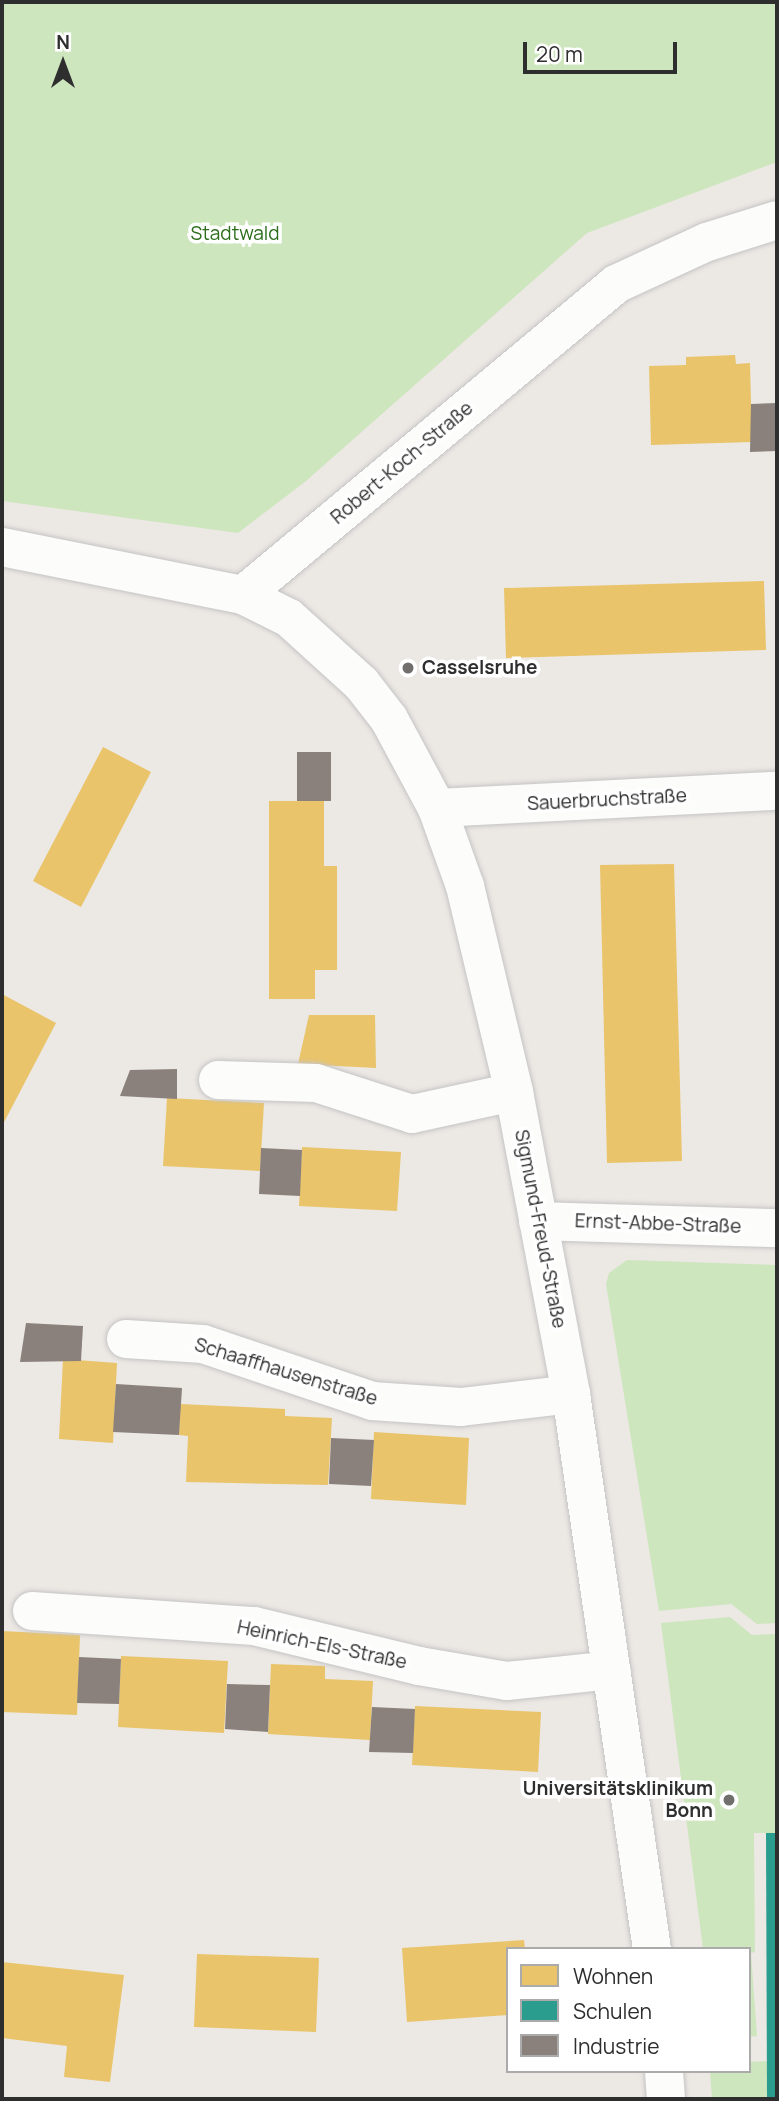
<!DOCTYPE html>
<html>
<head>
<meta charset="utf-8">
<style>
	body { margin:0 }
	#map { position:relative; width:779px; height:2101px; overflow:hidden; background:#ece8e4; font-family:Manrope,sans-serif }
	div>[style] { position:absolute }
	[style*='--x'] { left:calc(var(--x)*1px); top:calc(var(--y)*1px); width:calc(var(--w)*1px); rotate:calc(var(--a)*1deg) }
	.green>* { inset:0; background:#cee6be }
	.homes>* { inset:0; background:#e9c46a }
	.schools>* { inset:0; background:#2a9d8f }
	.industry>* { inset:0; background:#8a817c }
	.roads { filter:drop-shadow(0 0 2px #c5c4c5) drop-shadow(0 0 2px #c5c4c5) }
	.minor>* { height:38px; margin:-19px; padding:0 19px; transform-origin:19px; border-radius:19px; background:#fcfcfb }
	.dots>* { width:19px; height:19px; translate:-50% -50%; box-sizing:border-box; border:4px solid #fff; border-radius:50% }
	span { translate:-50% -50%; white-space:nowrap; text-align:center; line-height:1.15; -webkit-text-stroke:7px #fff; paint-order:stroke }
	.park-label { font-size:19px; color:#2c6e1b }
	.street-label { font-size:19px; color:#2e2e2e }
	.poi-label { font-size:19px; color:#2e2e2e; font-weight:700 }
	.left { translate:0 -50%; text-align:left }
	.right { translate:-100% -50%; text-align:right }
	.frame { position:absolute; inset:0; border:4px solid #2e2e2e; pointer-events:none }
	.legend { position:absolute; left:506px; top:1947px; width:245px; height:126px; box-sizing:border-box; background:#fff; border:2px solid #ababab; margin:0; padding:9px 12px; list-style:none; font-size:21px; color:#2e2e2e }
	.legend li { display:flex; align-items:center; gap:14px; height:35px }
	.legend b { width:35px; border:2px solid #ababab }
	.north { position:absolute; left:28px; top:28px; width:70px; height:70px; -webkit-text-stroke:5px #fff; paint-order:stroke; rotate:0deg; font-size:19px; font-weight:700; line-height:28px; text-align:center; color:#2e2e2e }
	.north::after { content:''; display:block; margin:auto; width:24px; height:32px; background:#2e2e2e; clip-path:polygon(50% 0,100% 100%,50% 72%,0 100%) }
	.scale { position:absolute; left:523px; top:42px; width:154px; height:32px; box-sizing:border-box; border:4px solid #2e2e2e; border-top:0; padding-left:9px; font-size:21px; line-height:24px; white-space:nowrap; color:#2e2e2e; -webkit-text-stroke:5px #fff; paint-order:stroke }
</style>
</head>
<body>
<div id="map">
	<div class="green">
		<div style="clip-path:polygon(2px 2px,777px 2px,777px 162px,587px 233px,306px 481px,238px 533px,2px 501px)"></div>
		<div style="clip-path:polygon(627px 1260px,777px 1265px,777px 1623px,757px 1624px,731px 1604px,659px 1611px,606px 1284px,609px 1273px)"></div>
		<div style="clip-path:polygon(730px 1617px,752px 1635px,777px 1634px,777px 1833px,754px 1833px,755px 1952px,751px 1953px,757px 2036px,749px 2037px,749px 1949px,703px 1949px,661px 1623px)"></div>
		<div style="clip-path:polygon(767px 2061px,767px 2099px,712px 2099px,710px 2071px,749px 2071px,749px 2062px)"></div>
	</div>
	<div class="homes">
		<div style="clip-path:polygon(735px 355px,736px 364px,750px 363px,752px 442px,651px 445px,649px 366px,686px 365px,686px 357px)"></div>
		<div style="clip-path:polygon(764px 581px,766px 650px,506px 658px,504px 588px)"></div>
		<div style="clip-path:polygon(103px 747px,151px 772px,81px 907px,33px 881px)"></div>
		<div style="clip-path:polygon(269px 801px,324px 801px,324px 866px,337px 866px,337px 970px,315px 970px,315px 999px,269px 999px)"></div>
		<div style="clip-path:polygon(674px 864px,682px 1161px,607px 1163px,600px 865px)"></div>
		<div style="clip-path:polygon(2px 994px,56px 1023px,2px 1126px)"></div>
		<div style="clip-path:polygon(309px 1015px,375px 1015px,376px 1068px,298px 1064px)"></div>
		<div style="clip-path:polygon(167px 1098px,264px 1103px,260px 1171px,163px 1166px)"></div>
		<div style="clip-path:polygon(302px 1147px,401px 1152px,397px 1211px,299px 1206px)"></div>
		<div style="clip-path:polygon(63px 1359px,117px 1363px,113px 1443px,59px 1439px)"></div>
		<div style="clip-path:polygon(180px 1404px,285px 1409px,285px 1416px,332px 1418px,328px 1485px,186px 1482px,188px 1436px,179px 1435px)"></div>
		<div style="clip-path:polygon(374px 1432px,469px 1438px,466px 1505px,371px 1499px)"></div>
		<div style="clip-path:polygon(2px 1631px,80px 1635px,77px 1715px,2px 1712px)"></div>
		<div style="clip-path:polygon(121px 1656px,228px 1661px,224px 1733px,118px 1727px)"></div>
		<div style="clip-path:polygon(271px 1664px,325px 1666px,325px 1679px,373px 1681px,370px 1740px,268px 1734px)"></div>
		<div style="clip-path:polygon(415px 1706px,541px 1712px,538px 1772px,412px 1765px)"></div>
		<div style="clip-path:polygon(524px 1940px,525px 1949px,508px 1949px,508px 2015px,407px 2022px,402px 1948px)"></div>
		<div style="clip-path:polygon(197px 1954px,319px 1958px,316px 2032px,194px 2027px)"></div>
		<div style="clip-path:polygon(2px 1962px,124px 1975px,110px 2082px,64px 2077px,67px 2046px,2px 2038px)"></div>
	</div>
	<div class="schools">
		<div style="clip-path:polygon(766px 1833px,777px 1833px,777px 2099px,767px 2099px)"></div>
	</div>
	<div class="industry">
		<div style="clip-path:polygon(777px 403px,777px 451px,750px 452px,751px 404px)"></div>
		<div style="clip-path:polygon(297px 752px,331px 752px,331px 801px,297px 801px)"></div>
		<div style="clip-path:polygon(177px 1069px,177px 1099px,120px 1096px,130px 1070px)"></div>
		<div style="clip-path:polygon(261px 1148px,302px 1150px,300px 1196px,259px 1194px)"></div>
		<div style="clip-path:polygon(26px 1323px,83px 1326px,81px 1361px,20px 1362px)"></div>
		<div style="clip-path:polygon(116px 1384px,182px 1388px,179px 1435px,113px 1432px)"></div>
		<div style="clip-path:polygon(331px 1438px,374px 1440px,371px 1486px,329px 1484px)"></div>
		<div style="clip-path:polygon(79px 1657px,121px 1659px,119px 1704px,77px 1703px)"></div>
		<div style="clip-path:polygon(227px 1684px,270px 1685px,268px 1732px,225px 1729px)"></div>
		<div style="clip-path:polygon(372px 1707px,415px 1709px,413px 1753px,369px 1752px)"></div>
	</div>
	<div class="roads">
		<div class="minor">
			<div style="--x:2;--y:547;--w:246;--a:11.3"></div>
			<div style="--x:243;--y:595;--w:51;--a:26.6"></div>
			<div style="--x:289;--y:618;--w:97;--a:42.1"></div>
			<div style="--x:361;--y:683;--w:46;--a:52.1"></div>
			<div style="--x:389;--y:719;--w:101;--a:61.7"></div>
			<div style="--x:437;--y:808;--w:83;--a:70.3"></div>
			<div style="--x:465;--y:886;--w:212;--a:76.6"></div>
			<div style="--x:514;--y:1092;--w:307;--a:79.3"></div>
			<div style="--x:571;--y:1394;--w:561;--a:81.7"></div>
			<div style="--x:243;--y:595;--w:486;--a:-39.8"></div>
			<div style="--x:616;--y:284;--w:100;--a:-24.8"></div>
			<div style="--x:707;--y:242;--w:73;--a:-17.4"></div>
			<div style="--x:437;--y:808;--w:340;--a:-2.9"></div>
			<div style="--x:218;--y:1080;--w:98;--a:1.8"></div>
			<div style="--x:316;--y:1083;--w:101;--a:17.9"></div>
			<div style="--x:412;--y:1114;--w:104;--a:-12.2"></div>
			<div style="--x:538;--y:1221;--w:239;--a:1.7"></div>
			<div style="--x:126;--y:1339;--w:77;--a:3.7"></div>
			<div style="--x:203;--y:1344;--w:178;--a:18.6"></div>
			<div style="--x:372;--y:1401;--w:89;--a:3.9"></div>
			<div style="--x:461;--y:1407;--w:111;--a:-6.7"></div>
			<div style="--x:32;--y:1611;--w:223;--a:3.9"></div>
			<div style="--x:254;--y:1626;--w:170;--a:13.6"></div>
			<div style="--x:419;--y:1666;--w:89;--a:9.7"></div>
			<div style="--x:507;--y:1681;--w:105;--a:-6"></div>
			<div style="--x:664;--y:2071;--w:28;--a:86"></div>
		</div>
	</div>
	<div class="dots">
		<div style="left:408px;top:668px;background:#706f6e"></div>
		<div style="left:729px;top:1800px;background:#706f6e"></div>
	</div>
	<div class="park-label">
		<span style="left:235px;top:234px">Stadtwald</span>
	</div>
	<div class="street-label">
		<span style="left:402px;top:463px;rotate:-40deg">Robert-Koch-Straße</span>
		<span style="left:607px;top:800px;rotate:-3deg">Sauerbruchstraße</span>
		<span style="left:658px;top:1224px;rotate:2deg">Ernst-Abbe-Straße</span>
		<span style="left:540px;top:1229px;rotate:79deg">Sigmund-Freud-Straße</span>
		<span style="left:286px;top:1372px;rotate:17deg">Schaaffhausenstraße</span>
		<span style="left:322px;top:1645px;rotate:12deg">Heinrich-Els-Straße</span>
	</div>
	<div class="poi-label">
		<span class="left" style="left:422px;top:668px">Casselsruhe</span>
		<span class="right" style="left:713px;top:1800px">Universitätsklinikum<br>Bonn</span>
	</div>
	<div class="frame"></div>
	<ul class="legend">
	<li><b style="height:19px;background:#e9c46a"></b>Wohnen</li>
	<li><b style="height:19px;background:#2a9d8f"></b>Schulen</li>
	<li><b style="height:19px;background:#8a817c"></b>Industrie</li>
	</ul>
	<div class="north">N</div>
	<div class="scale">20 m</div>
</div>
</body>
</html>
